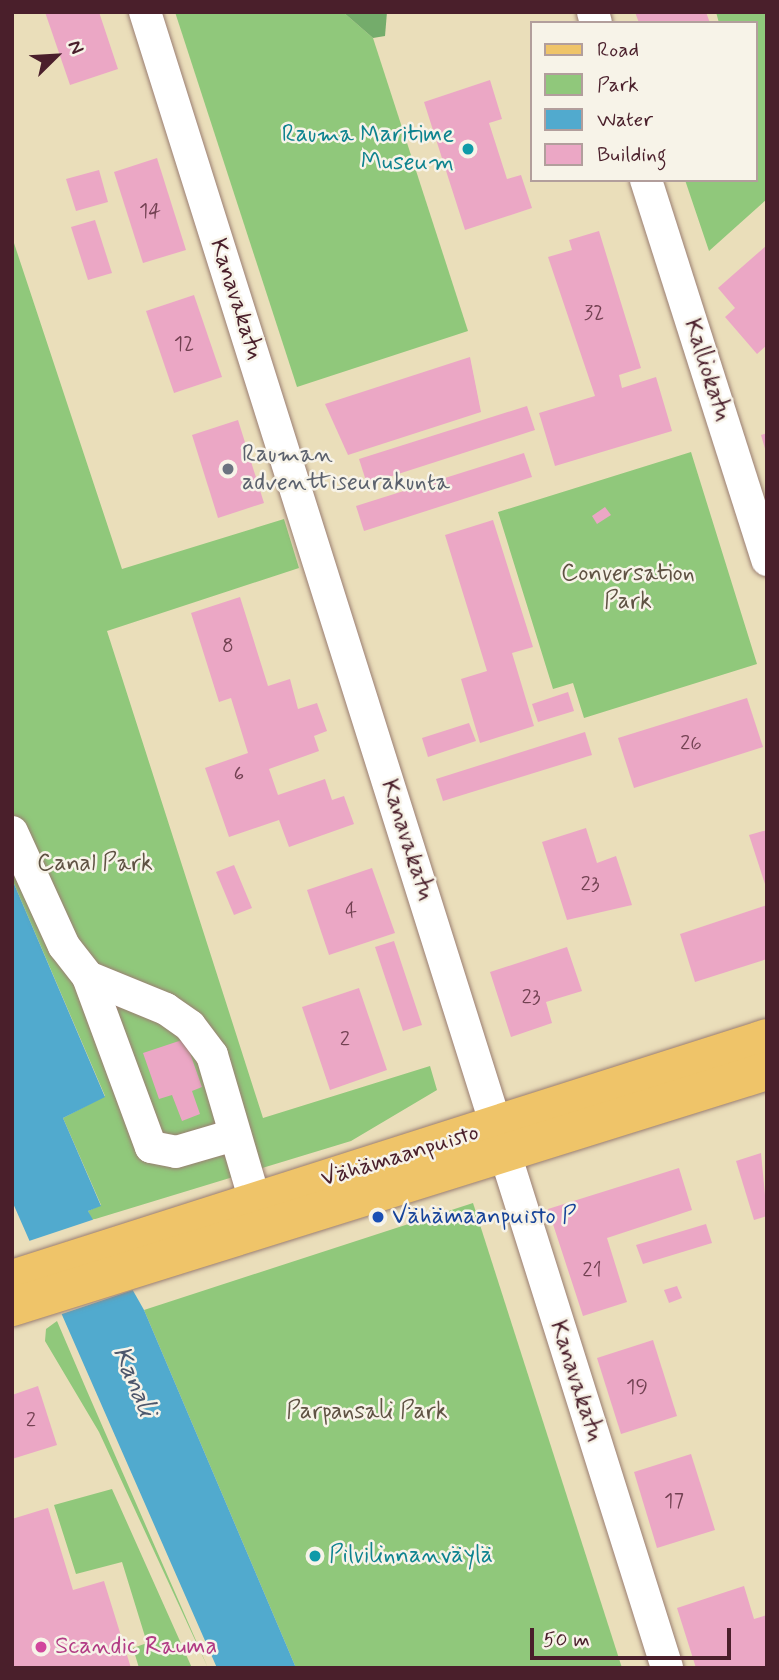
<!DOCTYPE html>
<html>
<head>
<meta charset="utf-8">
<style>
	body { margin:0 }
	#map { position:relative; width:779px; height:1680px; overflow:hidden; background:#eadeba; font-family:Mynerve,sans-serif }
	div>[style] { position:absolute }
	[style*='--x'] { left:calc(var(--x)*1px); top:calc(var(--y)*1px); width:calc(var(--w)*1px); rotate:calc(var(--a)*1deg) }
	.green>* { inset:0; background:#90c87b }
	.forest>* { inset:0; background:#74ac6b }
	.water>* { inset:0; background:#51aace }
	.pier>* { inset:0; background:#eadeba }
	.building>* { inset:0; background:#eba7c5 }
	.roads { filter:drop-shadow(0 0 2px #9a7e72) drop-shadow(0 0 2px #9a7e72) }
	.minor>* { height:32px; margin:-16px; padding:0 16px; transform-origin:16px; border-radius:16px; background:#fff }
	.major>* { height:38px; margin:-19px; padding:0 19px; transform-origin:19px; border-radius:19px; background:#efc469 }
	.dots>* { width:19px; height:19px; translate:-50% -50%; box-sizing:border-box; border:4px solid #f7f3e8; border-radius:50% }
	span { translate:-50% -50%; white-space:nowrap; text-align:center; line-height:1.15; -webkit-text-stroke:5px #f7f3e8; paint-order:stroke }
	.number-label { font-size:21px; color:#724152 }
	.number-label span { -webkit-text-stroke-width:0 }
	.culture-label { font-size:24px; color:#0d838f }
	.right { translate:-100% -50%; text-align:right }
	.left { translate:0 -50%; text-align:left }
	.street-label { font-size:24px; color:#4a1f2b }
	.worship-label { font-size:24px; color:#5b616d }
	.park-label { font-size:24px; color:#5f5243 }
	.transit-label { font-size:24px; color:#164399 }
	.hotel-label { font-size:24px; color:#b23c85 }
	.water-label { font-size:26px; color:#4d576c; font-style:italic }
	.frame { position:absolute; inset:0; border:14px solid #4a1f2b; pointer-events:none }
	.legend { position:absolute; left:530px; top:21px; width:228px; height:161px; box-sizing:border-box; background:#f7f3e8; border:2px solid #b29e9c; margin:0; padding:9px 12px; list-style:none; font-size:21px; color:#4a1f2b }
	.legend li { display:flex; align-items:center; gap:14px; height:35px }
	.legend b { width:35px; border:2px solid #b29e9c }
	.north { position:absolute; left:21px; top:21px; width:70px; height:70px; -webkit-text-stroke:5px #f7f3e8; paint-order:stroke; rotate:66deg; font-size:19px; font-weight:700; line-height:28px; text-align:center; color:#4a1f2b }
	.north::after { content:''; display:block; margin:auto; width:24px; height:32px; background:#4a1f2b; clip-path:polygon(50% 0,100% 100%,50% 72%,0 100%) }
	.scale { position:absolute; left:530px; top:1628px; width:201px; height:32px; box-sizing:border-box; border:4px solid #4a1f2b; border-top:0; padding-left:9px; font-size:21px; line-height:24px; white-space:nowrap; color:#4a1f2b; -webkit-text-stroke:5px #f7f3e8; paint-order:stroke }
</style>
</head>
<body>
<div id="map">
	<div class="green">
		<div style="clip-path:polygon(175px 12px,343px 12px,373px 38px,468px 331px,297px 387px)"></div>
		<div style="clip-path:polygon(716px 12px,767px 12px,767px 199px,709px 251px,685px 180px,756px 180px,756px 23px,719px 23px)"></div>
		<div style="clip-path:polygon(12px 237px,122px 569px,284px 519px,299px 568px,107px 631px,263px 1118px,430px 1066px,437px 1090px,351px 1141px,92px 1220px,88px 1211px,101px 1205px,63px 1118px,105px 1096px,12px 879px)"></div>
		<div style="clip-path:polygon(691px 452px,757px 664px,584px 718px,573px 683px,553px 689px,498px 512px)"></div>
		<div style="clip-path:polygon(473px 1203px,622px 1668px,296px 1668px,144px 1310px)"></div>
		<div style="clip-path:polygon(57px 1321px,87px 1391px,208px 1668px,99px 1432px,45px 1341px,46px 1329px)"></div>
		<div style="clip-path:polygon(112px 1489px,192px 1668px,139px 1668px,133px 1648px,147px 1643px,122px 1562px,76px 1574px,54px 1505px)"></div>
	</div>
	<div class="forest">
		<div style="clip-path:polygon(343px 12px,387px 12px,385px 36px,373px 38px)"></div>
	</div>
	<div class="water">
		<div style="clip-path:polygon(12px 879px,105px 1097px,63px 1118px,101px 1206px,88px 1211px,144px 1310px,296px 1668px,217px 1668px,12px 1201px)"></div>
	</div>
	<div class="pier">
		<div style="clip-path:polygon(95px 1219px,136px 1289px,59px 1315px,26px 1242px)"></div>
	</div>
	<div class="building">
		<div style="clip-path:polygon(45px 12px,99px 12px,118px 69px,70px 85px)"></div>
		<div style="clip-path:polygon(635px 12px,706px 12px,710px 23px,639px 23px)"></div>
		<div style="clip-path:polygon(490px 80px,502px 119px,489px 123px,507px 179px,521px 175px,532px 208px,465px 230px,424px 102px)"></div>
		<div style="clip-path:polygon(157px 158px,186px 250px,143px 263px,114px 172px)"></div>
		<div style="clip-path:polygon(99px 170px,108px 202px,76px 211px,66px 179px)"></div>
		<div style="clip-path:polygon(95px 220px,112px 273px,88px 280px,71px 227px)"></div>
		<div style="clip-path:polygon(599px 231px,641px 368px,619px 375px,622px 388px,656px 377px,672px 431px,555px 466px,539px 413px,595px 396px,548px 257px,572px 250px,569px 240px)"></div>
		<div style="clip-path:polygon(767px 245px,767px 345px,757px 354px,725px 317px,735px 308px,718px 288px)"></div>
		<div style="clip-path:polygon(194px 295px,222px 377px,174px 393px,146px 311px)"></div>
		<div style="clip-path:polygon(470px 357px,481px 412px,348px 455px,325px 404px)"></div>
		<div style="clip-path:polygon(527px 406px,535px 430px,367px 484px,359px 459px)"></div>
		<div style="clip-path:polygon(238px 420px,264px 503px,218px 518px,192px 435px)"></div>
		<div style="clip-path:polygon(767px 433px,767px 452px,766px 452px,761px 435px)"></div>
		<div style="clip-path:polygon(524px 453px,532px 477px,364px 531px,356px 506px)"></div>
		<div style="clip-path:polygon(605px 507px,611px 515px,597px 524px,592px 516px)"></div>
		<div style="clip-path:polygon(493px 520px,533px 647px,512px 653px,534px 726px,480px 743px,461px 679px,487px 671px,445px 535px)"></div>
		<div style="clip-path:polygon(240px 597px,268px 686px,290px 679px,298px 709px,317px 703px,327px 731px,314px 736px,319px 751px,269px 769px,278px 795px,325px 779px,332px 800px,344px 796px,354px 824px,289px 847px,279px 820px,229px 837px,205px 768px,248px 753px,231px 698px,219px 702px,191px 613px)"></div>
		<div style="clip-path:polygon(568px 692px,574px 711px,538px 722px,532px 704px)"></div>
		<div style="clip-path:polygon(747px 698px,763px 747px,634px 788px,618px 738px)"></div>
		<div style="clip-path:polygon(469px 723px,476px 741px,428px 757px,422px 738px)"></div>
		<div style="clip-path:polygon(585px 732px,592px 755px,443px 801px,436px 779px)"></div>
		<div style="clip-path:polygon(586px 828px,597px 863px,616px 856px,632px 905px,567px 920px,542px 842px)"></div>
		<div style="clip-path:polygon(767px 830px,767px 887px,766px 887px,749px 835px)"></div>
		<div style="clip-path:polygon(234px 865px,252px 908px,234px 915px,216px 872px)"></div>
		<div style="clip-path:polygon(372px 868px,395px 933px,329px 955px,307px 890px)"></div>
		<div style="clip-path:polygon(767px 905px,767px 959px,695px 982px,680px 934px)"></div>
		<div style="clip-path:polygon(394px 941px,422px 1025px,403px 1031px,375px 947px)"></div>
		<div style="clip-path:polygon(567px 947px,582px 991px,546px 1002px,552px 1023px,511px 1037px,490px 972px)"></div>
		<div style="clip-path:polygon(359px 988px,387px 1070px,330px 1090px,302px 1007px)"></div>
		<div style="clip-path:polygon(185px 1039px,202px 1087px,192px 1091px,200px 1114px,182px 1121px,172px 1095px,159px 1099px,143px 1053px)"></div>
		<div style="clip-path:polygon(761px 1153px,767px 1216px,754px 1220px,736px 1161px)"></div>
		<div style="clip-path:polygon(679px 1168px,692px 1210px,607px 1238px,627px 1302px,583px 1316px,548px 1209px)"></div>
		<div style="clip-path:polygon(706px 1224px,712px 1243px,643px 1264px,636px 1245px)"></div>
		<div style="clip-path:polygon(677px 1286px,682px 1298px,669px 1303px,664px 1290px)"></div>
		<div style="clip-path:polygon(653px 1340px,677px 1416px,621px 1434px,597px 1358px)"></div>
		<div style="clip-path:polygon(38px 1386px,57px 1445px,12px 1459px,12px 1395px)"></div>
		<div style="clip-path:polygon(691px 1454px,715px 1530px,657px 1548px,634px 1472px)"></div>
		<div style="clip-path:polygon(48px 1508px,73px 1590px,104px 1581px,131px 1668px,12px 1668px,12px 1519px)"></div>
		<div style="clip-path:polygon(744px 1586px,754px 1619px,767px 1615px,767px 1668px,696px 1668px,677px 1608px)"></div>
	</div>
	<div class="roads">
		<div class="minor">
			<div style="--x:145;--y:12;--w:1736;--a:72.5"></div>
			<div style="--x:593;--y:12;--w:11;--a:75"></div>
			<div style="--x:646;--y:180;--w:399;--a:72.3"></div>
			<div style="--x:12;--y:832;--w:125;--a:65.5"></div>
			<div style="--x:64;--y:946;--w:39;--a:52"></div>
			<div style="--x:88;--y:977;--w:84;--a:22.3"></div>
			<div style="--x:166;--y:1009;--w:29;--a:35"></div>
			<div style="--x:190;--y:1026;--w:36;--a:53"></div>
			<div style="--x:212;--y:1055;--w:152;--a:73.6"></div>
			<div style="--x:88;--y:977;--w:181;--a:69.7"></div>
			<div style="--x:151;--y:1147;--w:25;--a:11"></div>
			<div style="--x:176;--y:1152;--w:60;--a:-16.3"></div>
		</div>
		<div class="major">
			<div style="--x:12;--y:1279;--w:793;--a:-17.7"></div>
			<div style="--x:12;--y:1307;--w:791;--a:-17.36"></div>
		</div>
	</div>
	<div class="dots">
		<div style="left:468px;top:149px;background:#0f9aa8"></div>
		<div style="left:228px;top:469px;background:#6b7280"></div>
		<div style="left:378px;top:1217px;background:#1a4fb4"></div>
		<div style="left:315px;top:1556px;background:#0f9aa8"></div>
		<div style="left:41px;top:1647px;background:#d1479c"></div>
	</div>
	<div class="number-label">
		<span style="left:150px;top:211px">14</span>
		<span style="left:594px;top:313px">32</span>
		<span style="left:184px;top:344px">12</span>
		<span style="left:228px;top:646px">8</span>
		<span style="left:691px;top:743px">26</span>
		<span style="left:239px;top:774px">6</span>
		<span style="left:590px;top:884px">23</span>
		<span style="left:351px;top:911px">4</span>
		<span style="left:531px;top:997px">23</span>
		<span style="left:345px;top:1039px">2</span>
		<span style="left:592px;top:1270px">21</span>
		<span style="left:637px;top:1387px">19</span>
		<span style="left:31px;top:1420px">2</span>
		<span style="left:674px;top:1501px">17</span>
	</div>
	<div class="culture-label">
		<span class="right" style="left:454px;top:149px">Rauma Maritime<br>Museum</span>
		<span class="left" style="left:329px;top:1556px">Pilvilinnanväylä</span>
	</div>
	<div class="street-label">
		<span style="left:236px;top:299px;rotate:72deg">Kanavakatu</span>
		<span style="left:707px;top:370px;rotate:72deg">Kalliokatu</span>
		<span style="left:407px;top:840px;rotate:72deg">Kanavakatu</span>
		<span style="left:400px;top:1156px;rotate:-17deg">Vähämaanpuisto</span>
		<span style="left:576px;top:1381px;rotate:72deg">Kanavakatu</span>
	</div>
	<div class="worship-label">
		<span class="left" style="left:242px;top:469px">Rauman<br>adventtiseurakunta</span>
	</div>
	<div class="park-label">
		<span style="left:628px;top:588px">Conversation<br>Park</span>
		<span style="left:95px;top:864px">Canal Park</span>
		<span style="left:367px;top:1412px">Parpansali Park</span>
	</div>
	<div class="transit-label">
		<span class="left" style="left:392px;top:1217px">Vähämaanpuisto P</span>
	</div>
	<div class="hotel-label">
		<span class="left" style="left:55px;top:1647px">Scandic Rauma</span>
	</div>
	<div class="water-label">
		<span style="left:133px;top:1382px;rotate:67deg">Kanali</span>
	</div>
	<div class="frame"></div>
	<ul class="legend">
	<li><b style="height:9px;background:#efc469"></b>Road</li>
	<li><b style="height:19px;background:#90c87b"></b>Park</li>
	<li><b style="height:19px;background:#51aace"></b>Water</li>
	<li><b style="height:19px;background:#eba7c5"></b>Building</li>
	</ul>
	<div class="north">N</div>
	<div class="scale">50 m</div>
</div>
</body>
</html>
